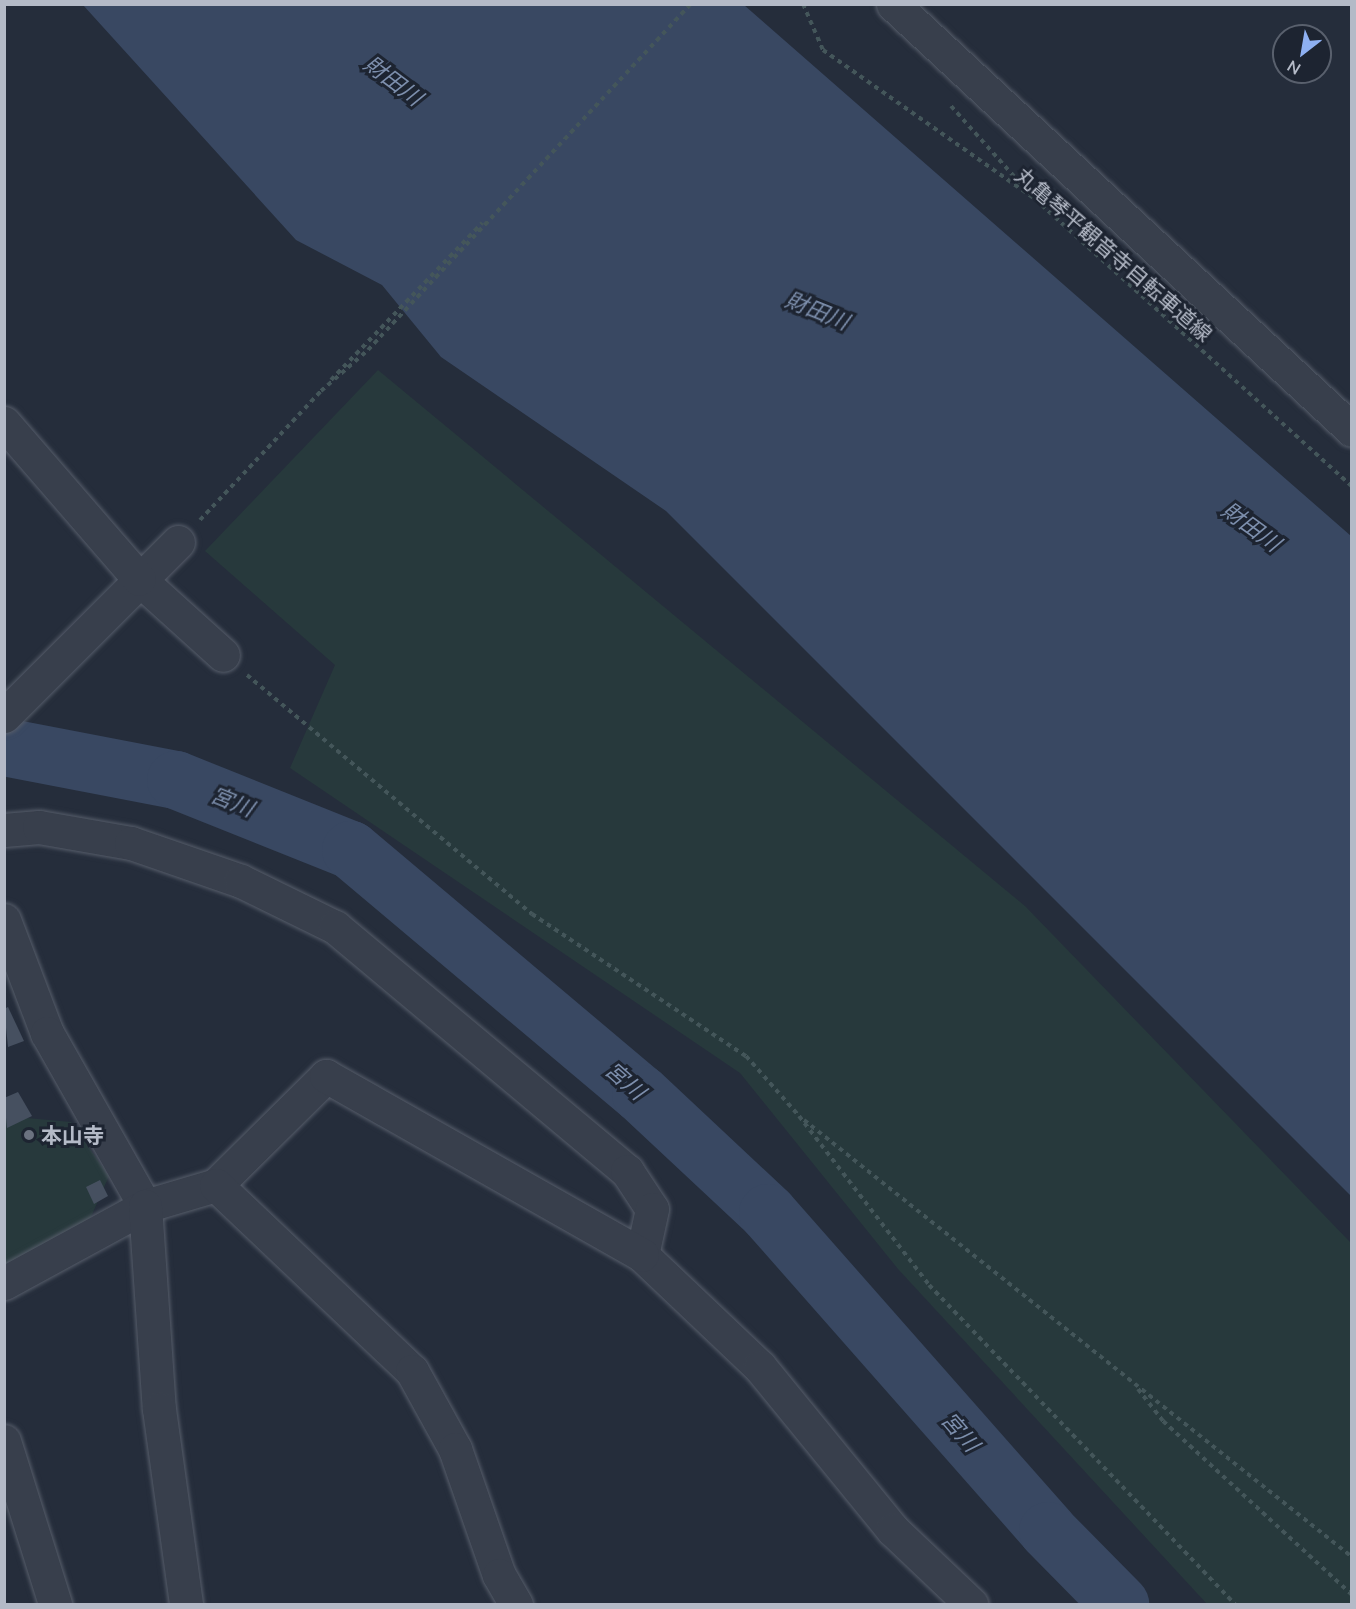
<!DOCTYPE html>
<html>
<head>
<meta charset="utf-8">
<style>
	body { margin:0 }
	#map { position:relative; width:1356px; height:1609px; overflow:hidden; background:#252d3b; font-family:Mulish,"Noto Sans JP",sans-serif }
	div>[style] { position:absolute }
	[style*='--x'] { left:calc(var(--x)*1px); top:calc(var(--y)*1px); width:calc(var(--w)*1px); rotate:calc(var(--a)*1deg) }
	.green>* { inset:0; background:#27393c }
	.water>* { inset:0; background:#394862 }
	.river>* { height:58px; margin:-29px; padding:0 29px; transform-origin:29px; border-radius:29px; background:#394862 }
	.building>* { inset:0; background:#465060 }
	.path>* { height:4px; margin-top:-2px; transform-origin:0; background:repeating-linear-gradient(90deg,#44565a 0 4.5px,transparent 0 9px) }
	.roads { filter:drop-shadow(0 0 2px #565d6a) drop-shadow(0 0 2px #565d6a) }
	.minor>* { height:33px; margin:-16.5px; padding:0 16.5px; transform-origin:16.5px; border-radius:16.5px; background:#383f4c }
	.tertiary>* { height:33px; margin:-16.5px; padding:0 16.5px; transform-origin:16.5px; border-radius:16.5px; background:#383f4c }
	.dots>* { width:16px; height:16px; translate:-50% -50%; box-sizing:border-box; border:3px solid #1d2431; border-radius:50% }
	span { translate:-50% -50%; white-space:nowrap; text-align:center; line-height:1.15; -webkit-text-stroke:6px #1d2431; paint-order:stroke }
	.street-label { font-size:21px; color:#b4bac7 }
	.poi-label { font-size:21px; color:#b4bac7; font-weight:700 }
	.left { translate:0 -50%; text-align:left }
	.water-label { font-size:22px; color:#7d8fad; font-style:italic }
	.frame { position:absolute; inset:0; border:6px solid #b4bac7; pointer-events:none }
	.north { position:absolute; left:1272px; top:24px; width:60px; height:60px; box-sizing:border-box; background:#1d2431; border:2px solid #59606d; border-radius:50%; rotate:211deg; font-size:16px; font-weight:700; line-height:24px; text-align:center; color:#b4bac7 }
	.north::after { content:''; display:block; margin:auto; width:21px; height:27px; background:#8eb0f2; clip-path:polygon(50% 0,100% 100%,50% 72%,0 100%) }
</style>
</head>
<body>
<div id="map">
	<div class="green">
		<div style="clip-path:polygon(378px 370px,1025px 906px,1351px 1243px,1351px 1604px,1207px 1604px,898px 1269px,740px 1073px,290px 768px,335px 665px,205px 551px)"></div>
		<div style="clip-path:polygon(5px 1116px,71px 1122px,109px 1176px,86px 1228px,5px 1267px)"></div>
	</div>
	<div class="water">
		<div style="clip-path:polygon(83px 5px,744px 5px,1351px 536px,1351px 1196px,666px 511px,441px 357px,382px 285px,296px 240px)"></div>
	</div>
	<div class="river">
		<div style="--x:4;--y:747;--w:175;--a:10.9"></div>
		<div style="--x:176;--y:780;--w:188;--a:21.8"></div>
		<div style="--x:351;--y:850;--w:379;--a:40.1"></div>
		<div style="--x:641;--y:1094;--w:174;--a:43.1"></div>
		<div style="--x:768;--y:1213;--w:424;--a:48.6"></div>
		<div style="--x:1048;--y:1531;--w:103;--a:45.4"></div>
	</div>
	<div class="building">
		<div style="clip-path:polygon(8px 1007px,24px 1041px,8px 1047px,4px 1009px)"></div>
		<div style="clip-path:polygon(18px 1092px,32px 1116px,7px 1128px,4px 1098px)"></div>
		<div style="clip-path:polygon(100px 1180px,108px 1196px,94px 1204px,86px 1187px)"></div>
	</div>
	<div class="path">
		<div style="--x:803;--y:4;--w:50;--a:66.5"></div>
		<div style="--x:823;--y:50;--w:259;--a:35.1"></div>
		<div style="--x:1035;--y:199;--w:428;--a:42.2"></div>
		<div style="--x:951;--y:106;--w:118;--a:48.1"></div>
		<div style="--x:331;--y:380;--w:218;--a:-46.1"></div>
		<div style="--x:321;--y:391;--w:62;--a:-41.1"></div>
		<div style="--x:368;--y:350;--w:473;--a:-47"></div>
		<div style="--x:200;--y:520;--w:178;--a:-46.8"></div>
		<div style="--x:247;--y:675;--w:372;--a:40"></div>
		<div style="--x:532;--y:914;--w:257;--a:33.6"></div>
		<div style="--x:746;--y:1056;--w:80;--a:48.5"></div>
		<div style="--x:799;--y:1116;--w:213;--a:52.4"></div>
		<div style="--x:929;--y:1285;--w:442;--a:46.2"></div>
		<div style="--x:804;--y:1120;--w:701;--a:38.57"></div>
		<div style="--x:1138;--y:1389;--w:41;--a:52"></div>
		<div style="--x:1163;--y:1421;--w:257;--a:42.6"></div>
	</div>
	<div class="roads">
		<div class="minor">
			<div style="--x:893;--y:4;--w:626;--a:42.86"></div>
			<div style="--x:139;--y:579;--w:113;--a:42.1"></div>
			<div style="--x:4;--y:716;--w:246;--a:-45"></div>
			<div style="--x:4;--y:830;--w:35;--a:-5"></div>
			<div style="--x:39;--y:827;--w:93;--a:9.9"></div>
			<div style="--x:131;--y:843;--w:116;--a:19.1"></div>
			<div style="--x:241;--y:881;--w:105;--a:26.1"></div>
			<div style="--x:335;--y:927;--w:381;--a:39.9"></div>
			<div style="--x:627;--y:1171;--w:45;--a:56.7"></div>
			<div style="--x:652;--y:1209;--w:47;--a:102.3"></div>
			<div style="--x:642;--y:1255;--w:163;--a:43.5"></div>
			<div style="--x:760;--y:1367;--w:210;--a:50.8"></div>
			<div style="--x:893;--y:1530;--w:108;--a:43.5"></div>
			<div style="--x:4;--y:920;--w:121;--a:69.2"></div>
			<div style="--x:47;--y:1033;--w:199;--a:60.5"></div>
			<div style="--x:216;--y:1185;--w:155;--a:-44.7"></div>
			<div style="--x:326;--y:1076;--w:363;--a:29.5"></div>
			<div style="--x:4;--y:1283;--w:161;--a:-28.6"></div>
			<div style="--x:145;--y:1206;--w:74;--a:-16.5"></div>
			<div style="--x:216;--y:1185;--w:270;--a:43.5"></div>
			<div style="--x:412;--y:1371;--w:89;--a:61.1"></div>
			<div style="--x:455;--y:1449;--w:133;--a:70.8"></div>
			<div style="--x:499;--y:1575;--w:34;--a:60"></div>
			<div style="--x:4;--y:1441;--w:171;--a:72.6"></div>
		</div>
		<div class="tertiary">
			<div style="--x:4;--y:423;--w:206;--a:49.1"></div>
			<div style="--x:145;--y:1206;--w:203;--a:86.1"></div>
			<div style="--x:159;--y:1409;--w:197;--a:82.1"></div>
		</div>
	</div>
	<div class="dots">
		<div style="left:29px;top:1135px;background:#6b7280"></div>
	</div>
	<div class="street-label">
		<span style="left:1114px;top:254px;rotate:41deg">丸亀琴平観音寺自転車道線</span>
	</div>
	<div class="poi-label">
		<span class="left" style="left:41px;top:1135px">本山寺</span>
	</div>
	<div class="water-label">
		<span style="left:393px;top:81px;rotate:37deg">財田川</span>
		<span style="left:817px;top:311px;rotate:22deg">財田川</span>
		<span style="left:1251px;top:527px;rotate:36deg">財田川</span>
		<span style="left:232px;top:802px;rotate:22deg">宮川</span>
		<span style="left:625px;top:1081px;rotate:41deg">宮川</span>
		<span style="left:960px;top:1432px;rotate:49deg">宮川</span>
	</div>
	<div class="frame"></div>
	<div class="north">N</div>
</div>
</body>
</html>
